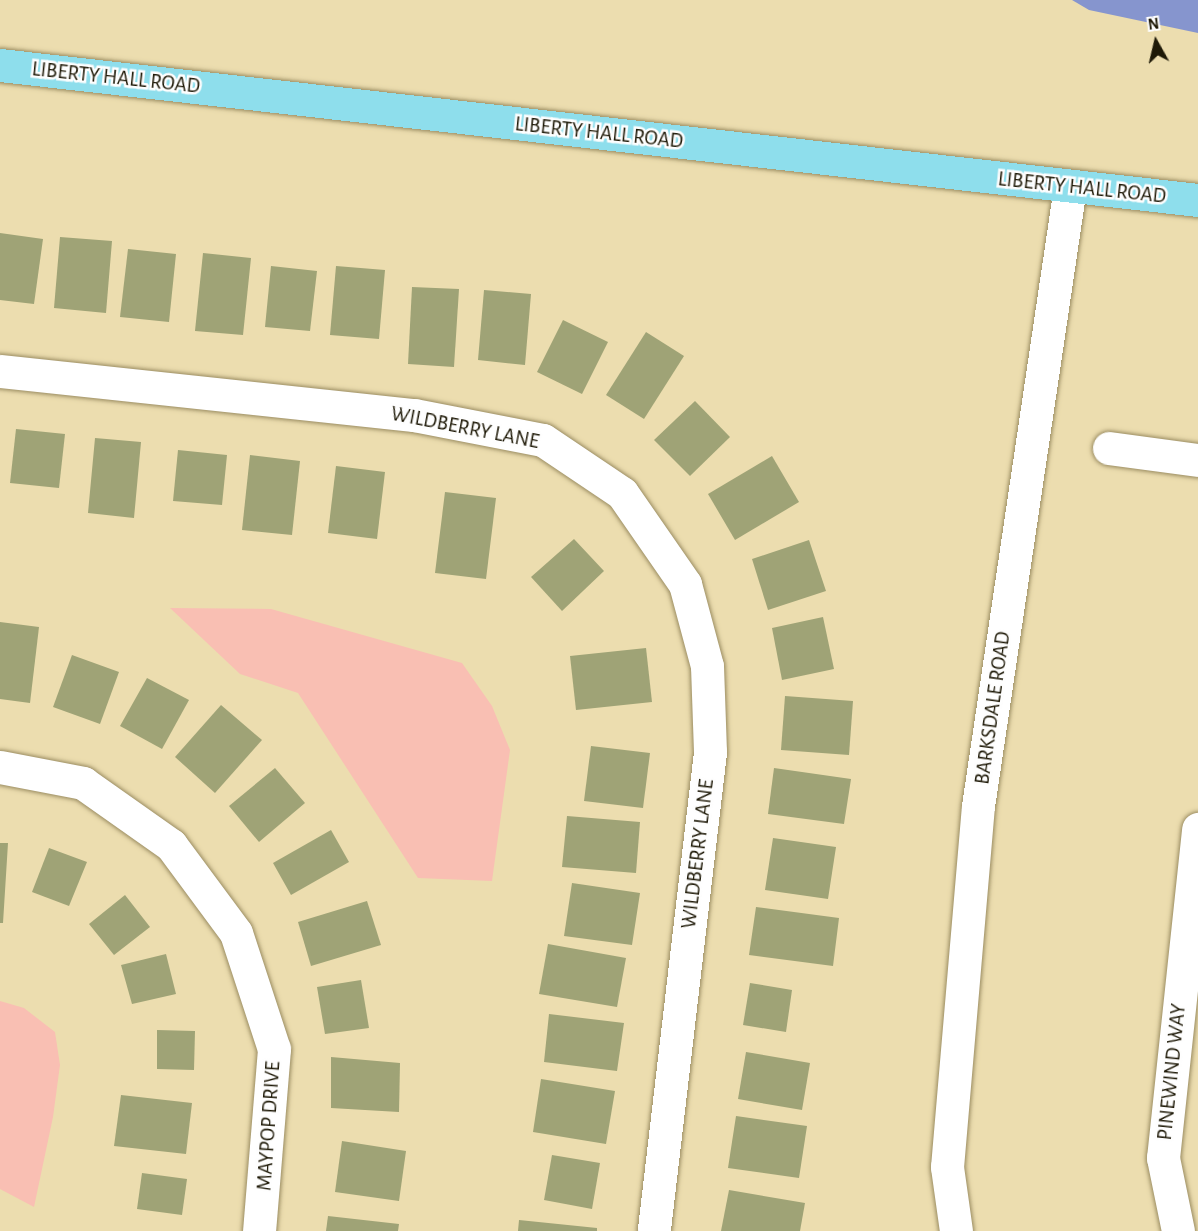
<!DOCTYPE html>
<html>
<head>
<meta charset="utf-8">
<style>
	body { margin:0 }
	#map { position:relative; width:1198px; height:1231px; overflow:hidden; background:#ecddaf; font-family:"Alegreya Sans",sans-serif }
	div>[style] { position:absolute }
	[style*='--x'] { left:calc(var(--x)*1px); top:calc(var(--y)*1px); width:calc(var(--w)*1px); rotate:calc(var(--a)*1deg) }
	.green>* { inset:0; background:#f9bfb3 }
	.water>* { inset:0; background:#8695ce }
	.building>* { inset:0; background:#9fa376 }
	.roads { filter:drop-shadow(0 0 2px #9b8d62) drop-shadow(0 0 2px #9b8d62) }
	.minor>* { height:33px; margin:-16.5px; padding:0 16.5px; transform-origin:16.5px; border-radius:16.5px; background:#fff }
	.major>* { height:33px; margin:-16.5px; padding:0 16.5px; transform-origin:16.5px; border-radius:16.5px; background:#8edeec }
	span { translate:-50% -50%; white-space:nowrap; text-align:center; line-height:1.15; -webkit-text-stroke:5px #fefefe; paint-order:stroke }
	.street-label { font-size:21px; color:#1e1907 }
	.north { position:absolute; left:1126px; top:12px; width:60px; height:60px; -webkit-text-stroke:4px #fefefe; paint-order:stroke; rotate:352deg; font-size:16px; font-weight:700; line-height:24px; text-align:center; color:#1e1907 }
	.north::after { content:''; display:block; margin:auto; width:21px; height:27px; background:#1e1907; clip-path:polygon(50% 0,100% 100%,50% 72%,0 100%) }
</style>
</head>
<body>
<div id="map">
	<div class="green">
		<div style="clip-path:polygon(170px 608px,271px 609px,462px 663px,492px 706px,510px 750px,492px 881px,418px 878px,298px 693px,240px 674px)"></div>
		<div style="clip-path:polygon(0 1001px,24px 1008px,55px 1032px,60px 1065px,53px 1117px,34px 1207px,0 1189px)"></div>
	</div>
	<div class="water">
		<div style="clip-path:polygon(1072px 0,1198px 0,1198px 33px,1089px 10px)"></div>
	</div>
	<div class="building">
		<div style="clip-path:polygon(0 233px,43px 239px,34px 304px,0 300px)"></div>
		<div style="clip-path:polygon(60px 237px,112px 241px,106px 313px,54px 308px)"></div>
		<div style="clip-path:polygon(128px 249px,176px 254px,169px 322px,120px 317px)"></div>
		<div style="clip-path:polygon(203px 253px,251px 258px,243px 335px,195px 331px)"></div>
		<div style="clip-path:polygon(271px 266px,317px 271px,310px 331px,265px 327px)"></div>
		<div style="clip-path:polygon(336px 266px,385px 270px,379px 339px,330px 335px)"></div>
		<div style="clip-path:polygon(412px 287px,459px 289px,454px 367px,408px 364px)"></div>
		<div style="clip-path:polygon(484px 290px,531px 294px,525px 365px,478px 360px)"></div>
		<div style="clip-path:polygon(563px 320px,608px 342px,582px 394px,537px 372px)"></div>
		<div style="clip-path:polygon(646px 332px,684px 356px,644px 419px,606px 395px)"></div>
		<div style="clip-path:polygon(695px 401px,730px 437px,690px 476px,654px 440px)"></div>
		<div style="clip-path:polygon(16px 429px,65px 434px,59px 488px,10px 483px)"></div>
		<div style="clip-path:polygon(95px 438px,141px 442px,134px 518px,88px 513px)"></div>
		<div style="clip-path:polygon(178px 450px,227px 455px,222px 505px,173px 501px)"></div>
		<div style="clip-path:polygon(250px 455px,300px 461px,292px 535px,242px 530px)"></div>
		<div style="clip-path:polygon(772px 456px,799px 502px,735px 540px,708px 494px)"></div>
		<div style="clip-path:polygon(336px 466px,385px 472px,377px 539px,328px 533px)"></div>
		<div style="clip-path:polygon(445px 492px,496px 498px,486px 579px,435px 573px)"></div>
		<div style="clip-path:polygon(574px 539px,604px 571px,562px 611px,531px 577px)"></div>
		<div style="clip-path:polygon(809px 540px,826px 591px,768px 610px,752px 559px)"></div>
		<div style="clip-path:polygon(823px 617px,834px 669px,782px 680px,772px 628px)"></div>
		<div style="clip-path:polygon(0 622px,39px 627px,30px 703px,0 699px)"></div>
		<div style="clip-path:polygon(646px 648px,652px 702px,576px 710px,570px 656px)"></div>
		<div style="clip-path:polygon(72px 655px,119px 672px,100px 724px,53px 707px)"></div>
		<div style="clip-path:polygon(147px 678px,189px 700px,162px 749px,120px 726px)"></div>
		<div style="clip-path:polygon(785px 696px,853px 701px,849px 755px,781px 750px)"></div>
		<div style="clip-path:polygon(221px 705px,262px 740px,215px 793px,175px 757px)"></div>
		<div style="clip-path:polygon(591px 746px,650px 753px,643px 808px,584px 801px)"></div>
		<div style="clip-path:polygon(275px 768px,305px 803px,259px 842px,229px 806px)"></div>
		<div style="clip-path:polygon(774px 768px,851px 779px,844px 824px,768px 814px)"></div>
		<div style="clip-path:polygon(567px 816px,640px 822px,636px 873px,562px 867px)"></div>
		<div style="clip-path:polygon(331px 830px,349px 862px,291px 895px,273px 863px)"></div>
		<div style="clip-path:polygon(773px 838px,836px 847px,828px 899px,765px 890px)"></div>
		<div style="clip-path:polygon(0 843px,8px 843px,3px 923px,0 923px)"></div>
		<div style="clip-path:polygon(49px 848px,87px 862px,69px 906px,32px 892px)"></div>
		<div style="clip-path:polygon(572px 883px,640px 893px,632px 945px,564px 936px)"></div>
		<div style="clip-path:polygon(125px 895px,150px 927px,114px 955px,89px 924px)"></div>
		<div style="clip-path:polygon(367px 901px,381px 945px,311px 966px,298px 922px)"></div>
		<div style="clip-path:polygon(756px 907px,839px 918px,833px 966px,749px 955px)"></div>
		<div style="clip-path:polygon(548px 944px,626px 958px,617px 1007px,539px 994px)"></div>
		<div style="clip-path:polygon(166px 954px,176px 994px,132px 1004px,121px 965px)"></div>
		<div style="clip-path:polygon(361px 980px,369px 1028px,325px 1034px,317px 987px)"></div>
		<div style="clip-path:polygon(750px 983px,792px 990px,786px 1032px,743px 1025px)"></div>
		<div style="clip-path:polygon(549px 1014px,624px 1023px,617px 1071px,544px 1062px)"></div>
		<div style="clip-path:polygon(157px 1030px,195px 1031px,194px 1070px,157px 1069px)"></div>
		<div style="clip-path:polygon(746px 1052px,810px 1063px,802px 1110px,738px 1099px)"></div>
		<div style="clip-path:polygon(331px 1057px,400px 1063px,399px 1112px,331px 1108px)"></div>
		<div style="clip-path:polygon(541px 1079px,615px 1091px,606px 1144px,533px 1132px)"></div>
		<div style="clip-path:polygon(121px 1095px,192px 1103px,186px 1154px,114px 1146px)"></div>
		<div style="clip-path:polygon(736px 1116px,807px 1126px,799px 1178px,728px 1168px)"></div>
		<div style="clip-path:polygon(342px 1141px,406px 1151px,399px 1201px,335px 1192px)"></div>
		<div style="clip-path:polygon(552px 1155px,600px 1163px,592px 1209px,544px 1200px)"></div>
		<div style="clip-path:polygon(142px 1173px,187px 1179px,182px 1215px,137px 1209px)"></div>
		<div style="clip-path:polygon(729px 1190px,805px 1203px,800px 1231px,721px 1231px)"></div>
		<div style="clip-path:polygon(328px 1216px,399px 1224px,398px 1231px,326px 1231px)"></div>
		<div style="clip-path:polygon(519px 1220px,597px 1228px,597px 1231px,518px 1231px)"></div>
	</div>
	<div class="roads">
		<div class="minor">
			<div style="--x:0;--y:371;--w:416;--a:6.1"></div>
			<div style="--x:414;--y:415;--w:131;--a:11"></div>
			<div style="--x:543;--y:440;--w:95;--a:33.9"></div>
			<div style="--x:622;--y:493;--w:111;--a:55.3"></div>
			<div style="--x:685;--y:584;--w:85;--a:75"></div>
			<div style="--x:707;--y:666;--w:86;--a:88"></div>
			<div style="--x:710;--y:752;--w:482;--a:96.7"></div>
			<div style="--x:1109;--y:448;--w:90;--a:7.7"></div>
			<div style="--x:0;--y:767;--w:85;--a:10.9"></div>
			<div style="--x:83;--y:783;--w:108;--a:35.2"></div>
			<div style="--x:171;--y:845;--w:109;--a:53.5"></div>
			<div style="--x:236;--y:933;--w:122;--a:71.9"></div>
			<div style="--x:274;--y:1049;--w:183;--a:94.7"></div>
			<div style="--x:956;--y:1231;--w:65;--a:-98"></div>
			<div style="--x:947;--y:1167;--w:362;--a:-85.1"></div>
			<div style="--x:978;--y:806;--w:626;--a:-81.55"></div>
			<div style="--x:1178;--y:1231;--w:75;--a:-101.6"></div>
			<div style="--x:1163;--y:1158;--w:331;--a:-83.9"></div>
		</div>
		<div class="major">
			<div style="--x:0;--y:65;--w:1206;--a:6.43"></div>
		</div>
	</div>
	<div class="street-label">
		<span style="left:116px;top:78px;rotate:6deg">LIBERTY HALL ROAD</span>
		<span style="left:599px;top:133px;rotate:6deg">LIBERTY HALL ROAD</span>
		<span style="left:1082px;top:188px;rotate:6deg">LIBERTY HALL ROAD</span>
		<span style="left:465px;top:428px;rotate:11deg">WILDBERRY LANE</span>
		<span style="left:993px;top:708px;rotate:-82deg">BARKSDALE ROAD</span>
		<span style="left:698px;top:854px;rotate:-83deg">WILDBERRY LANE</span>
		<span style="left:1172px;top:1072px;rotate:-84deg">PINEWIND WAY</span>
		<span style="left:269px;top:1126px;rotate:-86deg">MAYPOP DRIVE</span>
	</div>
	<div class="north">N</div>
</div>
</body>
</html>
